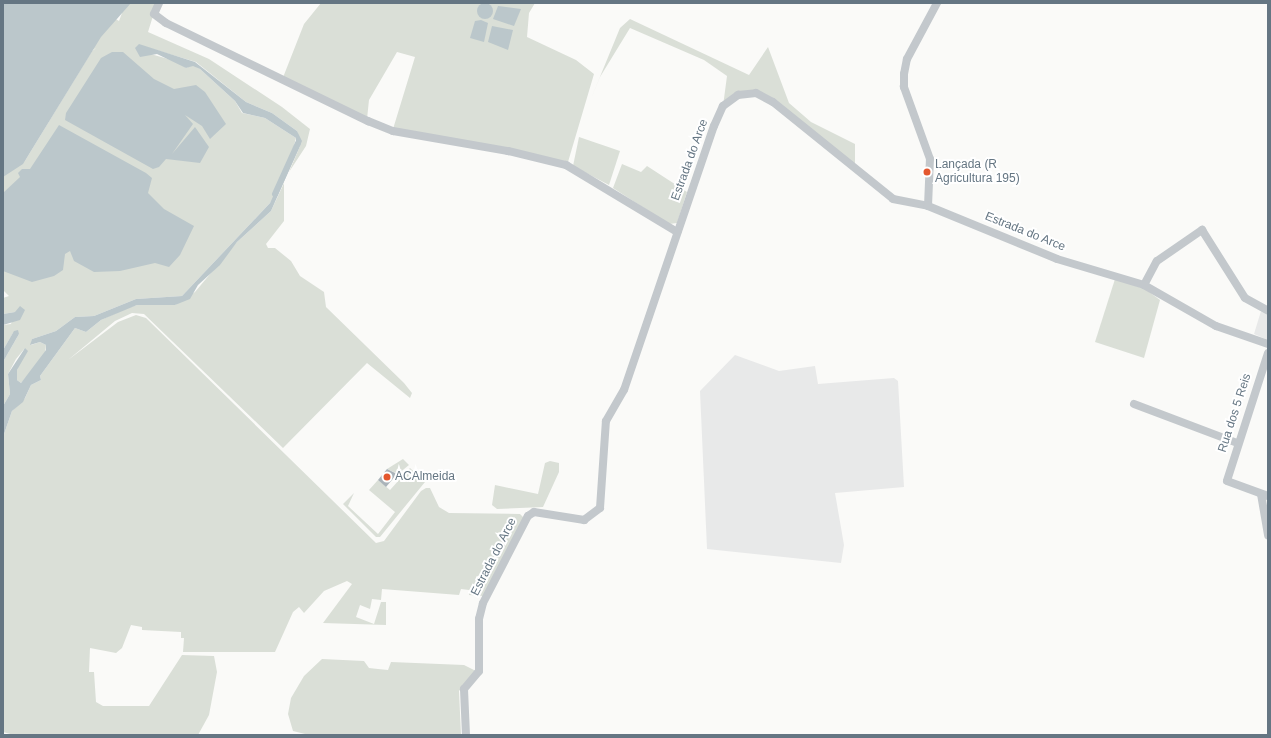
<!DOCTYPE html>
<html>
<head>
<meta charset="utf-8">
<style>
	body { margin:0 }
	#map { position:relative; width:1271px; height:738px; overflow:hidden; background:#fafaf8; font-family:Arial,sans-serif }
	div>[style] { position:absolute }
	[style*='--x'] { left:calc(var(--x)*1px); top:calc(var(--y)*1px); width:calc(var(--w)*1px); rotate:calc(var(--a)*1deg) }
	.built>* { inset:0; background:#e8e9e9 }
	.green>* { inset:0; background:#dadfd7 }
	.water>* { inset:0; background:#bbc7cb }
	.round { border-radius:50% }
	.canal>* { height:6px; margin:-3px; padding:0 3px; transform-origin:3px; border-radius:3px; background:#bbc7cb }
	.building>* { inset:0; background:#aab3b9 }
	.minor>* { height:8px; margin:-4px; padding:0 4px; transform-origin:4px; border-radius:4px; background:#c3c8cc }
	.dots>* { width:11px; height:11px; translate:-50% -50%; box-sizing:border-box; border:2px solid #fff; border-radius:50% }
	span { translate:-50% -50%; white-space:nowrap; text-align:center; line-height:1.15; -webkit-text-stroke:4px #fff; paint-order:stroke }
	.street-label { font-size:12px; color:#657683 }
	.poi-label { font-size:12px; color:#657683 }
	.left { translate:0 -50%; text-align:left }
	.frame { position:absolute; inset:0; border:4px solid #657683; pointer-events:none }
</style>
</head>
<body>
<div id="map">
	<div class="built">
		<div style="clip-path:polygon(1261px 311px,1268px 313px,1268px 340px,1254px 334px)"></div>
		<div style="clip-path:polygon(735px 355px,779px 371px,815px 366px,818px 384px,894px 378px,898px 381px,904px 487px,835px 493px,844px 545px,841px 563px,707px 549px,700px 391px)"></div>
	</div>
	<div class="green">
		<div style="clip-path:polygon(evenodd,115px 3px,157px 3px,148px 32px,209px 59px,282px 107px,310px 129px,306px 146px,289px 172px,300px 146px,297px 131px,272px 113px,246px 102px,196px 62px,146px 47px,147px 53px,179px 62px,186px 68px,193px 65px,200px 69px,235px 101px,242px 113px,265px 118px,296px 138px,287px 172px,270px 203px,182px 296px,136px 299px,94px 316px,75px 317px,56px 331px,32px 339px,31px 345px,40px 342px,46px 345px,45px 355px,21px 383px,17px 380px,17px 370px,25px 348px,16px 359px,8px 374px,10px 394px,3px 406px,3px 362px,19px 334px,13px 333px,3px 350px,3px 325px,11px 324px,15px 312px,3px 314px,3px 298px,9px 296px,3px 290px,3px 13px,111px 16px,119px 21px,122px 13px,115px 3px,96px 48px,92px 51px,23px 164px,85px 54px,96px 48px)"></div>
		<div style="clip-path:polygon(321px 3px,535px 3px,529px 13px,527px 37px,576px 60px,594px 74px,568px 162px,393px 129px,415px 57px,397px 52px,369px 100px,367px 119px,282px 80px,304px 24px)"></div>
		<div style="clip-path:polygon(630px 19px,749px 75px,768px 47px,789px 103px,811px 122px,855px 144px,855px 170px,756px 93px,738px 95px,723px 106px,727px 76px,704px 60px,630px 28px,600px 77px,588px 106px,620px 28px)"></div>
		<div style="clip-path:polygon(579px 137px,620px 151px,609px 185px,573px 166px)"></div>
		<div style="clip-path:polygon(622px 164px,641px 172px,647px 166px,687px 192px,677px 223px,669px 224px,613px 188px)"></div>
		<div style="clip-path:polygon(284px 183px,284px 221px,266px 244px,268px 248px,275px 248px,291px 261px,300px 276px,324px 292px,326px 307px,404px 383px,412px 393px,410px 398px,367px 363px,283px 448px,144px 314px,132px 313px,115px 321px,68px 360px,118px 322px,136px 315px,146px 318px,376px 543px,384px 541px,421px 491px,426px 488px,430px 488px,439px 507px,449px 513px,520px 514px,524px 518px,483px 596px,469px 595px,469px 590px,461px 589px,459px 595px,382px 589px,381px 600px,372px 599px,370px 609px,360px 605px,356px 617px,374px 624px,381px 602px,386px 602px,386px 625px,323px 623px,352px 584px,347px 581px,324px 591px,304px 613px,299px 607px,293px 612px,275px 652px,183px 652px,184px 638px,181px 638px,181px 632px,142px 630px,142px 627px,131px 625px,122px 648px,116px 653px,90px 648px,89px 672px,94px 672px,96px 702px,103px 706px,149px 706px,182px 655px,214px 656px,217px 672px,209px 715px,198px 735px,14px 735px,3px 732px,3px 437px,12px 411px,25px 398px,31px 385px,41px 380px,40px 376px,75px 328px,86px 332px,101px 320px,127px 308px,137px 305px,175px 305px,195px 292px,237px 242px,271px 211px)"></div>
		<div style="clip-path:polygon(1115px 279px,1145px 289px,1160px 300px,1144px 358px,1095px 342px)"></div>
		<div style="clip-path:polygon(403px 459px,409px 465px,398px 474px,387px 469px)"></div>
		<div style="clip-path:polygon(550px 461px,559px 463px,559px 472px,543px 507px,497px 509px,492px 505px,495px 485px,538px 494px,545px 463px)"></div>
		<div style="clip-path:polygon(410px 468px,425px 482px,380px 537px,376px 537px,343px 504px,354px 493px,348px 506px,378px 534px,395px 512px,369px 490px,378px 480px,390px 490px)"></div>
		<div style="clip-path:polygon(322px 659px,364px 661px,369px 668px,378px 669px,388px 670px,391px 662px,464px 665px,476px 671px,459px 691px,461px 735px,309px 735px,293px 731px,288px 714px,291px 698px,304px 676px)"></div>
	</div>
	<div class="water">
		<div class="round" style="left:477px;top:3px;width:16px;height:16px"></div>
		<div style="clip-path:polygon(3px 3px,131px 3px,101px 37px,23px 164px,3px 177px)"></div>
		<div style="clip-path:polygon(498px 6px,521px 9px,514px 26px,493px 19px)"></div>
		<div style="clip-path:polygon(481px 20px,488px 23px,484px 42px,470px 38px,475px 21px)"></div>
		<div style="clip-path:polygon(492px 26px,513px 30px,508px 50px,488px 42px)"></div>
		<div style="clip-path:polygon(139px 44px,195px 62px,246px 102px,272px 113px,297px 131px,302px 141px,271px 211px,237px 242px,220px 265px,198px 285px,190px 299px,175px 305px,137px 305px,101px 320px,86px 332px,75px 328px,40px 376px,41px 380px,31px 385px,23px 402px,12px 411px,3px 437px,3px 406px,10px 394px,8px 374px,25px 348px,28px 351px,17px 370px,17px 380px,21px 383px,46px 350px,46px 345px,40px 342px,30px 345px,32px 339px,56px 331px,75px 317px,94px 316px,136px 299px,182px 296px,270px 203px,296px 146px,296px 138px,282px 129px,265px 118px,243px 113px,235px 101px,200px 69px,193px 66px,186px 68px,157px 54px,140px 57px,135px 48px)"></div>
		<div style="clip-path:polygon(112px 52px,123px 52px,154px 79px,174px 89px,196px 85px,205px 92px,226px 124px,210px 139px,202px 126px,185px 115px,193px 124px,172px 154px,195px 127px,209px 147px,200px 163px,166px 159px,159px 167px,153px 169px,65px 120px,66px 113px,101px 58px)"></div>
		<div style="clip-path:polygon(59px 125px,146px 173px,152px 178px,148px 193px,164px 209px,194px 226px,180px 255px,169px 267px,155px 263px,120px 271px,94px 272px,74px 261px,70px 251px,65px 254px,63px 270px,54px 276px,32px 282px,3px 271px,3px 193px,20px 177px,18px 173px,22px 169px,30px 169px)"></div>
		<div style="clip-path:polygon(20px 306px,25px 310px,20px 320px,3px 325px,3px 314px,15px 312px)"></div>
		<div style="clip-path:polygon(18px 330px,19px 334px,3px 362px,3px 350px,14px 331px)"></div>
	</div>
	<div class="canal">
		<div style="--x:275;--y:194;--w:56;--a:-65.7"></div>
	</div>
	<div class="building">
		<div style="clip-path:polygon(387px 469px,397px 474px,386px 487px,378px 480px)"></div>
	</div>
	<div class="minor">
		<div style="--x:159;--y:3;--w:12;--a:114"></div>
		<div style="--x:154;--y:14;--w:15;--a:37"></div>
		<div style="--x:166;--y:23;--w:225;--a:25.9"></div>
		<div style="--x:368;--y:121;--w:27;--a:22"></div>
		<div style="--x:393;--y:131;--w:117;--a:9.9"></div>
		<div style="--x:508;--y:151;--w:60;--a:13.6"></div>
		<div style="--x:566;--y:165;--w:130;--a:31.1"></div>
		<div style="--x:928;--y:206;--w:47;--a:-87.6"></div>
		<div style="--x:930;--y:159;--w:77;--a:-109.9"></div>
		<div style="--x:904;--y:87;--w:13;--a:-90"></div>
		<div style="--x:904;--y:74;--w:15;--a:-79"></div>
		<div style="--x:907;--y:59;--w:64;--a:-61.8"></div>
		<div style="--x:1144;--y:285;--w:27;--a:-62"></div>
		<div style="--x:1157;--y:261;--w:55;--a:-34.6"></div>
		<div style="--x:1202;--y:230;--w:80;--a:57.7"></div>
		<div style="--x:1245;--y:298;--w:26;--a:29"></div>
		<div style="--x:1268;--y:353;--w:134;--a:107.8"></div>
		<div style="--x:1227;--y:481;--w:44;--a:20.1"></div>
		<div style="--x:1134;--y:404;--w:110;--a:20.7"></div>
		<div style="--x:1261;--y:494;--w:42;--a:80.3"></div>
		<div style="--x:466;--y:735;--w:46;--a:-92.5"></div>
		<div style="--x:464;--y:689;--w:23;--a:-50"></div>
		<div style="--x:479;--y:671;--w:52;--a:-90"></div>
		<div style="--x:479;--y:619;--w:16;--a:-76"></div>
		<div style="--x:483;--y:603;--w:98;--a:-62.7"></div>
		<div style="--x:528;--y:516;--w:7;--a:-34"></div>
		<div style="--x:534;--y:512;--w:51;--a:9.1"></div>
		<div style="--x:584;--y:520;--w:20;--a:-37"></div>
		<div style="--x:600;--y:508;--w:87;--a:-86.1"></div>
		<div style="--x:606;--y:421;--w:36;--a:-60"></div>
		<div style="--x:624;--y:390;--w:279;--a:-71.2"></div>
		<div style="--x:714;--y:126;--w:22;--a:-66"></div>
		<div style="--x:723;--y:106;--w:19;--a:-36"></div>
		<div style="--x:738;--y:95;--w:18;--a:-6"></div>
		<div style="--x:756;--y:93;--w:19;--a:28"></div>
		<div style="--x:773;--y:102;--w:154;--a:38.9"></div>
		<div style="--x:893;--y:199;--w:36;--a:11"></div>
		<div style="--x:928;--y:206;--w:139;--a:22.3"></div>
		<div style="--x:1057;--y:259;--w:91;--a:16.6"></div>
		<div style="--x:1144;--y:285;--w:83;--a:29.7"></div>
		<div style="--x:1216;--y:326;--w:55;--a:19.1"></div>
	</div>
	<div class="dots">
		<div style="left:927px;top:172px;background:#e4572e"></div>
		<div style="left:387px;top:477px;background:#e4572e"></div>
	</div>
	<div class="street-label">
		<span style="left:690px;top:160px;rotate:-70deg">Estrada do Arce</span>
		<span style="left:1025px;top:232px;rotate:22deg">Estrada do Arce</span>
		<span style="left:1235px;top:413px;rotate:-72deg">Rua dos 5 Reis</span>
		<span style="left:494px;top:557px;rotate:-63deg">Estrada do Arce</span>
	</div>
	<div class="poi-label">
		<span class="left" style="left:935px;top:172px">Lançada (R<br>Agricultura 195)</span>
		<span class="left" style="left:395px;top:477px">ACAlmeida</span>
	</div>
	<div class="frame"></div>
</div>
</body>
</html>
